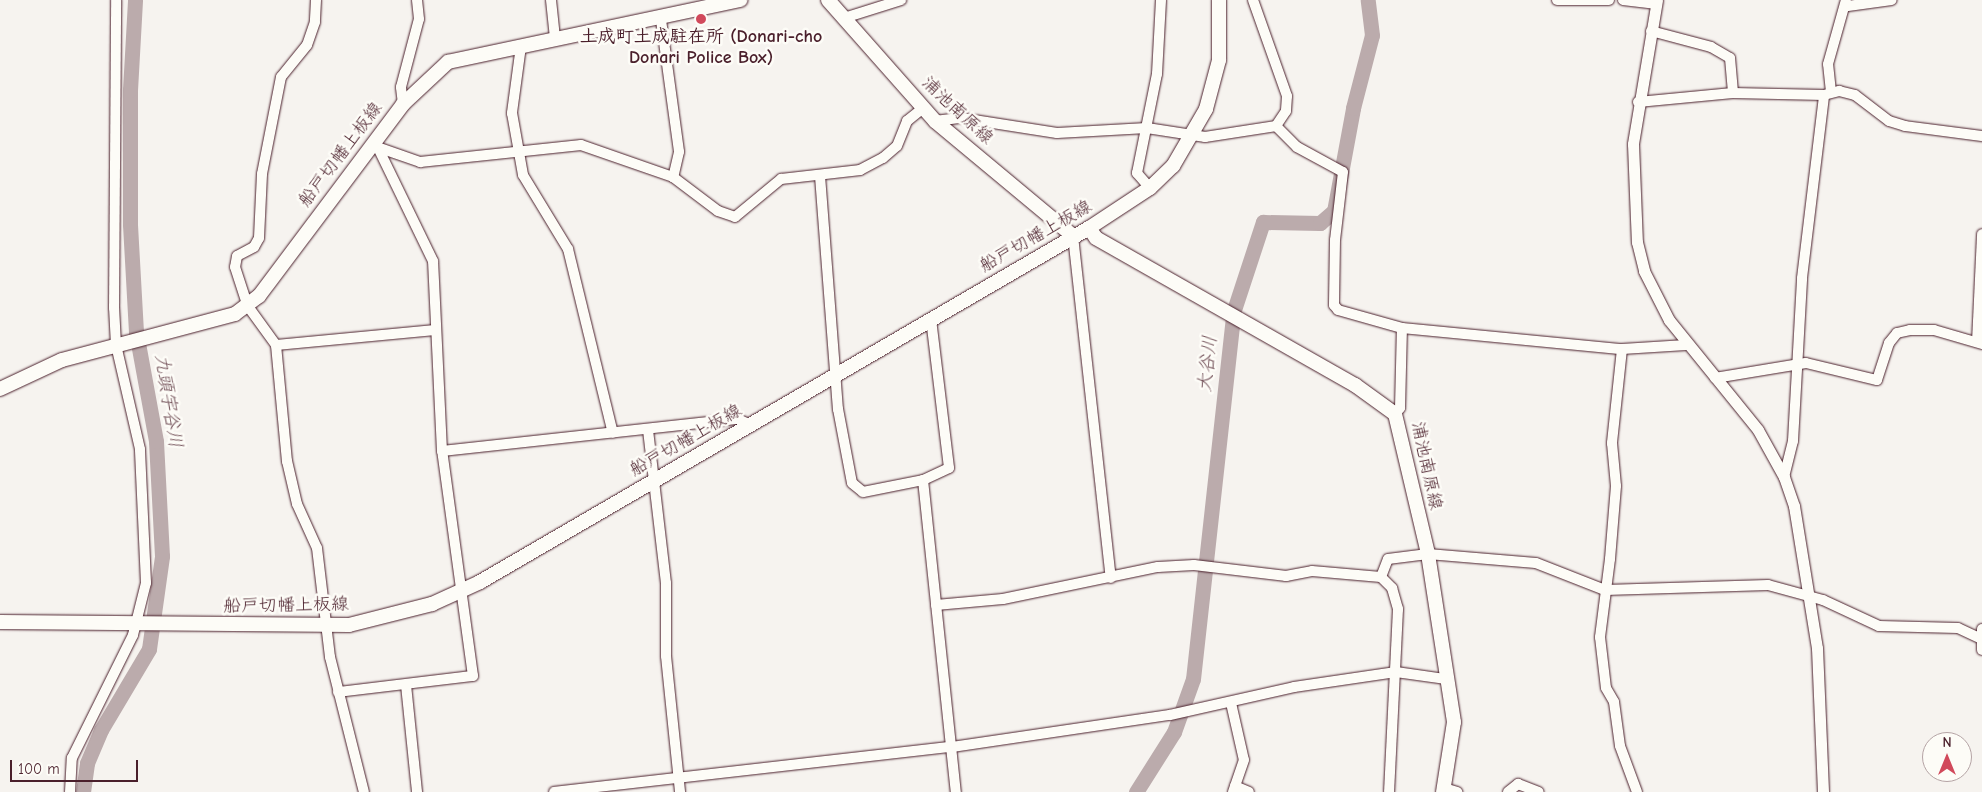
<!DOCTYPE html>
<html>
<head>
<meta charset="utf-8">
<style>
	body { margin:0 }
	#map { position:relative; width:1982px; height:792px; overflow:hidden; background:#f6f3ef; font-family:"Comic Neue","Klee One",sans-serif }
	div>[style] { position:absolute }
	[style*='--x'] { left:calc(var(--x)*1px); top:calc(var(--y)*1px); width:calc(var(--w)*1px); rotate:calc(var(--a)*1deg) }
	.river>* { height:15px; margin:-7.5px; padding:0 7.5px; transform-origin:7.5px; border-radius:7.5px; background:#bbabac }
	.roads { filter:drop-shadow(0 0 1px #4a1f2b) drop-shadow(0 0 1px #4a1f2b) }
	.minor>* { height:10px; margin:-5px; padding:0 5px; transform-origin:5px; border-radius:5px; background:#fdfcf7 }
	.tertiary>* { height:11px; margin:-5.5px; padding:0 5.5px; transform-origin:5.5px; border-radius:5.5px; background:#fdfcf7 }
	.secondary>* { height:14px; margin:-7px; padding:0 7px; transform-origin:7px; border-radius:7px; background:#fdfcf7 }
	.dots>* { width:14px; height:14px; translate:-50% -50%; box-sizing:border-box; border:2px solid #fdfcf7; border-radius:50% }
	span { translate:-50% -50%; white-space:nowrap; text-align:center; line-height:1.15; -webkit-text-stroke:5px #fdfcf7; paint-order:stroke }
	.poi-label { font-size:18px; color:#4a1f2b; font-weight:700 }
	.street-label { font-size:18px; color:#4a1f2b }
	.water-label { font-size:19px; color:#725058; font-style:italic }
	.north { position:absolute; left:1922px; top:732px; width:50px; height:50px; box-sizing:border-box; background:#fdfcf7; border:1px solid #b5a4a5; border-radius:50%; rotate:0deg; font-size:14px; font-weight:700; line-height:20px; text-align:center; color:#4a1f2b }
	.north::after { content:''; display:block; margin:auto; width:18px; height:22px; background:#d1495b; clip-path:polygon(50% 0,100% 100%,50% 72%,0 100%) }
	.scale { position:absolute; left:10px; top:760px; width:128px; height:22px; box-sizing:border-box; border:2px solid #4a1f2b; border-top:0; padding-left:6px; font-size:15px; line-height:18px; white-space:nowrap; color:#4a1f2b; -webkit-text-stroke:4px #fdfcf7; paint-order:stroke }
</style>
</head>
<body>
<div id="map">
	<div class="river">
		<div style="--x:83;--y:792;--w:29;--a:-82"></div>
		<div style="--x:87;--y:763;--w:36;--a:-67"></div>
		<div style="--x:101;--y:730;--w:94;--a:-59.3"></div>
		<div style="--x:149;--y:649;--w:94;--a:-82"></div>
		<div style="--x:162;--y:556;--w:115;--a:-93"></div>
		<div style="--x:156;--y:441;--w:111;--a:-100.4"></div>
		<div style="--x:136;--y:332;--w:108;--a:-93.2"></div>
		<div style="--x:130;--y:224;--w:134;--a:-90"></div>
		<div style="--x:130;--y:90;--w:90;--a:-86.8"></div>
		<div style="--x:1136;--y:792;--w:71;--a:-57.7"></div>
		<div style="--x:1174;--y:732;--w:56;--a:-70.3"></div>
		<div style="--x:1193;--y:679;--w:371;--a:-83.7"></div>
		<div style="--x:1234;--y:310;--w:93;--a:-71.8"></div>
		<div style="--x:1263;--y:222;--w:57;--a:1"></div>
		<div style="--x:1320;--y:223;--w:18;--a:-41"></div>
		<div style="--x:1334;--y:211;--w:105;--a:-79.5"></div>
		<div style="--x:1353;--y:108;--w:75;--a:-75.4"></div>
		<div style="--x:1372;--y:35;--w:35;--a:-97"></div>
	</div>
	<div class="roads">
		<div class="minor">
			<div style="--x:316;--y:0;--w:22;--a:93"></div>
			<div style="--x:315;--y:22;--w:24;--a:109"></div>
			<div style="--x:307;--y:45;--w:41;--a:129.1"></div>
			<div style="--x:281;--y:77;--w:99;--a:101.1"></div>
			<div style="--x:262;--y:174;--w:64;--a:92.7"></div>
			<div style="--x:259;--y:238;--w:10;--a:119"></div>
			<div style="--x:254;--y:247;--w:19;--a:152"></div>
			<div style="--x:237;--y:256;--w:11;--a:100"></div>
			<div style="--x:235;--y:267;--w:40;--a:72"></div>
			<div style="--x:247;--y:305;--w:49;--a:54.1"></div>
			<div style="--x:276;--y:345;--w:117;--a:84.6"></div>
			<div style="--x:287;--y:461;--w:44;--a:76.9"></div>
			<div style="--x:297;--y:504;--w:48;--a:65.6"></div>
			<div style="--x:317;--y:548;--w:110;--a:83.2"></div>
			<div style="--x:330;--y:657;--w:139;--a:75.9"></div>
			<div style="--x:551;--y:0;--w:39;--a:84"></div>
			<div style="--x:1253;--y:0;--w:102;--a:70.5"></div>
			<div style="--x:1287;--y:96;--w:15;--a:94"></div>
			<div style="--x:1286;--y:111;--w:18;--a:124"></div>
			<div style="--x:1557;--y:0;--w:52;--a:0"></div>
			<div style="--x:1623;--y:0;--w:34;--a:7"></div>
			<div style="--x:1848;--y:6;--w:44;--a:-7.8"></div>
			<div style="--x:844;--y:18;--w:60;--a:-17.5"></div>
			<div style="--x:661;--y:20;--w:133;--a:82.2"></div>
			<div style="--x:679;--y:152;--w:26;--a:103"></div>
			<div style="--x:1651;--y:31;--w:62;--a:14.9"></div>
			<div style="--x:1711;--y:47;--w:22;--a:30"></div>
			<div style="--x:1730;--y:58;--w:35;--a:85"></div>
			<div style="--x:521;--y:46;--w:68;--a:97.7"></div>
			<div style="--x:512;--y:113;--w:63;--a:79.9"></div>
			<div style="--x:523;--y:175;--w:87;--a:58.7"></div>
			<div style="--x:568;--y:249;--w:189;--a:76.3"></div>
			<div style="--x:1831;--y:92;--w:28;--a:-96"></div>
			<div style="--x:1828;--y:64;--w:66;--a:-74.3"></div>
			<div style="--x:1638;--y:102;--w:95;--a:-5.4"></div>
			<div style="--x:1733;--y:93;--w:91;--a:1.3"></div>
			<div style="--x:1824;--y:95;--w:16;--a:-15"></div>
			<div style="--x:1839;--y:91;--w:16;--a:14"></div>
			<div style="--x:1855;--y:95;--w:43;--a:37.4"></div>
			<div style="--x:1889;--y:121;--w:17;--a:17"></div>
			<div style="--x:1905;--y:126;--w:78;--a:7.4"></div>
			<div style="--x:403;--y:104;--w:17;--a:-97"></div>
			<div style="--x:401;--y:87;--w:70;--a:-75.2"></div>
			<div style="--x:419;--y:19;--w:19;--a:-96"></div>
			<div style="--x:935;--y:121;--w:26;--a:-7"></div>
			<div style="--x:961;--y:118;--w:97;--a:8.9"></div>
			<div style="--x:1057;--y:133;--w:90;--a:-3.2"></div>
			<div style="--x:1147;--y:128;--w:59;--a:8.8"></div>
			<div style="--x:1205;--y:137;--w:72;--a:-8.8"></div>
			<div style="--x:1276;--y:126;--w:30;--a:45"></div>
			<div style="--x:1297;--y:147;--w:52;--a:28.5"></div>
			<div style="--x:1343;--y:172;--w:68;--a:96.7"></div>
			<div style="--x:1335;--y:240;--w:65;--a:90.9"></div>
			<div style="--x:1334;--y:305;--w:6;--a:51"></div>
			<div style="--x:1338;--y:310;--w:66;--a:15.7"></div>
			<div style="--x:1402;--y:328;--w:221;--a:5.5"></div>
			<div style="--x:1622;--y:349;--w:64;--a:-3.6"></div>
			<div style="--x:377;--y:147;--w:46;--a:19.2"></div>
			<div style="--x:420;--y:162;--w:162;--a:-6"></div>
			<div style="--x:581;--y:145;--w:97;--a:19.2"></div>
			<div style="--x:673;--y:177;--w:56;--a:37.1"></div>
			<div style="--x:718;--y:211;--w:18;--a:19"></div>
			<div style="--x:735;--y:217;--w:60;--a:-39.6"></div>
			<div style="--x:781;--y:179;--w:80;--a:-6.5"></div>
			<div style="--x:860;--y:170;--w:26;--a:-28"></div>
			<div style="--x:883;--y:158;--w:18;--a:-41"></div>
			<div style="--x:897;--y:146;--w:27;--a:-68"></div>
			<div style="--x:907;--y:121;--w:21;--a:-39"></div>
			<div style="--x:820;--y:176;--w:234;--a:85.6"></div>
			<div style="--x:838;--y:409;--w:75;--a:79.3"></div>
			<div style="--x:852;--y:483;--w:14;--a:39"></div>
			<div style="--x:863;--y:492;--w:61;--a:-11.3"></div>
			<div style="--x:1150;--y:188;--w:20;--a:-131"></div>
			<div style="--x:1137;--y:173;--w:101;--a:-78.6"></div>
			<div style="--x:1157;--y:74;--w:74;--a:-86.9"></div>
			<div style="--x:1073;--y:236;--w:344;--a:83.7"></div>
			<div style="--x:931;--y:319;--w:150;--a:83.1"></div>
			<div style="--x:949;--y:468;--w:29;--a:155"></div>
			<div style="--x:923;--y:480;--w:314;--a:84"></div>
			<div style="--x:1977;--y:342;--w:108;--a:-87.3"></div>
			<div style="--x:276;--y:345;--w:160;--a:-5.4"></div>
			<div style="--x:1622;--y:349;--w:95;--a:96.1"></div>
			<div style="--x:1612;--y:443;--w:43;--a:84.7"></div>
			<div style="--x:1616;--y:486;--w:73;--a:94.7"></div>
			<div style="--x:1610;--y:559;--w:79;--a:97.3"></div>
			<div style="--x:1600;--y:637;--w:51;--a:83.3"></div>
			<div style="--x:1606;--y:688;--w:16;--a:60"></div>
			<div style="--x:1614;--y:702;--w:44;--a:82.2"></div>
			<div style="--x:1620;--y:746;--w:49;--a:69.7"></div>
			<div style="--x:1715;--y:378;--w:92;--a:-9.4"></div>
			<div style="--x:1806;--y:363;--w:73;--a:13.5"></div>
			<div style="--x:1877;--y:380;--w:39;--a:-72"></div>
			<div style="--x:1889;--y:343;--w:13;--a:-51"></div>
			<div style="--x:1897;--y:333;--w:13;--a:-13"></div>
			<div style="--x:1910;--y:330;--w:24;--a:0"></div>
			<div style="--x:1934;--y:330;--w:50;--a:16.3"></div>
			<div style="--x:1395;--y:414;--w:8;--a:-50"></div>
			<div style="--x:1400;--y:408;--w:80;--a:-88.6"></div>
			<div style="--x:648;--y:430;--w:154;--a:83.3"></div>
			<div style="--x:666;--y:583;--w:73;--a:90"></div>
			<div style="--x:666;--y:656;--w:137;--a:84.1"></div>
			<div style="--x:442;--y:451;--w:298;--a:-6.2"></div>
			<div style="--x:738;--y:419;--w:14;--a:25"></div>
			<div style="--x:1784;--y:477;--w:37;--a:-76"></div>
			<div style="--x:1793;--y:441;--w:163;--a:-86.8"></div>
			<div style="--x:1802;--y:278;--w:184;--a:-83.1"></div>
			<div style="--x:1381;--y:577;--w:19;--a:-69"></div>
			<div style="--x:1388;--y:559;--w:40;--a:-7.1"></div>
			<div style="--x:1428;--y:554;--w:108;--a:4.8"></div>
			<div style="--x:1536;--y:563;--w:74;--a:21.4"></div>
			<div style="--x:1605;--y:590;--w:163;--a:-1.8"></div>
			<div style="--x:1768;--y:585;--w:57;--a:15.3"></div>
			<div style="--x:1823;--y:600;--w:62;--a:24.9"></div>
			<div style="--x:1879;--y:626;--w:79;--a:1.5"></div>
			<div style="--x:1958;--y:628;--w:23;--a:25"></div>
			<div style="--x:936;--y:605;--w:67;--a:-5.1"></div>
			<div style="--x:1003;--y:599;--w:158;--a:-11.7"></div>
			<div style="--x:1158;--y:567;--w:36;--a:-3"></div>
			<div style="--x:1194;--y:565;--w:93;--a:6.8"></div>
			<div style="--x:1286;--y:576;--w:26;--a:-11"></div>
			<div style="--x:1312;--y:571;--w:69;--a:5"></div>
			<div style="--x:1381;--y:577;--w:16;--a:45"></div>
			<div style="--x:1392;--y:588;--w:22;--a:74"></div>
			<div style="--x:1398;--y:609;--w:183;--a:92.8"></div>
			<div style="--x:1982;--y:629;--w:21;--a:90"></div>
			<div style="--x:406;--y:685;--w:108;--a:84.1"></div>
			<div style="--x:338;--y:692;--w:136;--a:-6.8"></div>
			<div style="--x:473;--y:676;--w:227;--a:-97.8"></div>
			<div style="--x:442;--y:451;--w:190;--a:-92.7"></div>
			<div style="--x:433;--y:261;--w:123;--a:-115.9"></div>
			<div style="--x:1231;--y:703;--w:58;--a:77.2"></div>
			<div style="--x:1244;--y:760;--w:34;--a:109"></div>
			<div style="--x:1235;--y:786;--w:15;--a:23"></div>
			<div style="--x:1444;--y:788;--w:14;--a:17"></div>
			<div style="--x:70;--y:792;--w:34;--a:-87"></div>
			<div style="--x:72;--y:758;--w:137;--a:-63.6"></div>
			<div style="--x:133;--y:635;--w:54;--a:-76"></div>
			<div style="--x:146;--y:583;--w:134;--a:-92.6"></div>
			<div style="--x:140;--y:449;--w:107;--a:-103"></div>
			<div style="--x:116;--y:345;--w:37;--a:-93"></div>
			<div style="--x:114;--y:308;--w:308;--a:-89.6"></div>
			<div style="--x:554;--y:792;--w:401;--a:-6.5"></div>
			<div style="--x:952;--y:747;--w:220;--a:-8.4"></div>
			<div style="--x:1170;--y:715;--w:127;--a:-12.7"></div>
			<div style="--x:1294;--y:687;--w:103;--a:-8.4"></div>
			<div style="--x:1396;--y:672;--w:49;--a:8.1"></div>
			<div style="--x:1508;--y:792;--w:13;--a:-39"></div>
			<div style="--x:1518;--y:784;--w:22;--a:21"></div>
		</div>
		<div class="tertiary">
			<div style="--x:1657;--y:0;--w:146;--a:99.5"></div>
			<div style="--x:1633;--y:144;--w:98;--a:87.7"></div>
			<div style="--x:1637;--y:242;--w:30;--a:76"></div>
			<div style="--x:1644;--y:271;--w:55;--a:63"></div>
			<div style="--x:1669;--y:320;--w:141;--a:51"></div>
			<div style="--x:1758;--y:430;--w:54;--a:61"></div>
			<div style="--x:1784;--y:477;--w:31;--a:71"></div>
			<div style="--x:1794;--y:506;--w:144;--a:80.8"></div>
			<div style="--x:1817;--y:648;--w:144;--a:87.6"></div>
		</div>
		<div class="secondary">
			<div style="--x:828;--y:0;--w:162;--a:48.5"></div>
			<div style="--x:935;--y:121;--w:180;--a:39.8"></div>
			<div style="--x:1089;--y:228;--w:12;--a:55"></div>
			<div style="--x:1096;--y:238;--w:298;--a:29.6"></div>
			<div style="--x:1355;--y:385;--w:49;--a:35.9"></div>
			<div style="--x:1395;--y:414;--w:144;--a:76.7"></div>
			<div style="--x:1428;--y:554;--w:170;--a:81.2"></div>
			<div style="--x:1454;--y:722;--w:71;--a:98.9"></div>
			<div style="--x:0;--y:389;--w:68;--a:-25.1"></div>
			<div style="--x:62;--y:360;--w:179;--a:-14.9"></div>
			<div style="--x:235;--y:314;--w:30;--a:-37"></div>
			<div style="--x:259;--y:296;--w:240;--a:-53.1"></div>
			<div style="--x:403;--y:104;--w:62;--a:-43"></div>
			<div style="--x:448;--y:62;--w:299;--a:-12"></div>
			<div style="--x:0;--y:622;--w:349;--a:0.5"></div>
			<div style="--x:349;--y:625;--w:86;--a:-14.2"></div>
			<div style="--x:432;--y:604;--w:53;--a:-24.6"></div>
			<div style="--x:480;--y:582;--w:704;--a:-30.17"></div>
			<div style="--x:1089;--y:228;--w:73;--a:-33.3"></div>
			<div style="--x:1150;--y:188;--w:32;--a:-44"></div>
			<div style="--x:1173;--y:166;--w:66;--a:-59.9"></div>
			<div style="--x:1206;--y:109;--w:51;--a:-75.1"></div>
			<div style="--x:1219;--y:60;--w:60;--a:-90"></div>
		</div>
	</div>
	<div class="dots">
		<div style="left:701px;top:19px;background:#d1495b"></div>
	</div>
	<div class="poi-label">
		<span style="left:701px;top:48px">土成町土成駐在所 (Donari-cho<br>Donari Police Box)</span>
	</div>
	<div class="street-label">
		<span style="left:957px;top:111px;rotate:43deg">浦池南原線</span>
		<span style="left:341px;top:155px;rotate:-53deg">船戸切幡上板線</span>
		<span style="left:1036px;top:237px;rotate:-30deg">船戸切幡上板線</span>
		<span style="left:686px;top:441px;rotate:-30deg">船戸切幡上板線</span>
		<span style="left:1426px;top:466px;rotate:78deg">浦池南原線</span>
		<span style="left:286px;top:606px;rotate:-1deg">船戸切幡上板線</span>
	</div>
	<div class="water-label">
		<span style="left:1208px;top:364px;rotate:-84deg">大谷川</span>
		<span style="left:168px;top:401px;rotate:81deg">九頭宇谷川</span>
	</div>
	<div class="north">N</div>
	<div class="scale">100 m</div>
</div>
</body>
</html>
